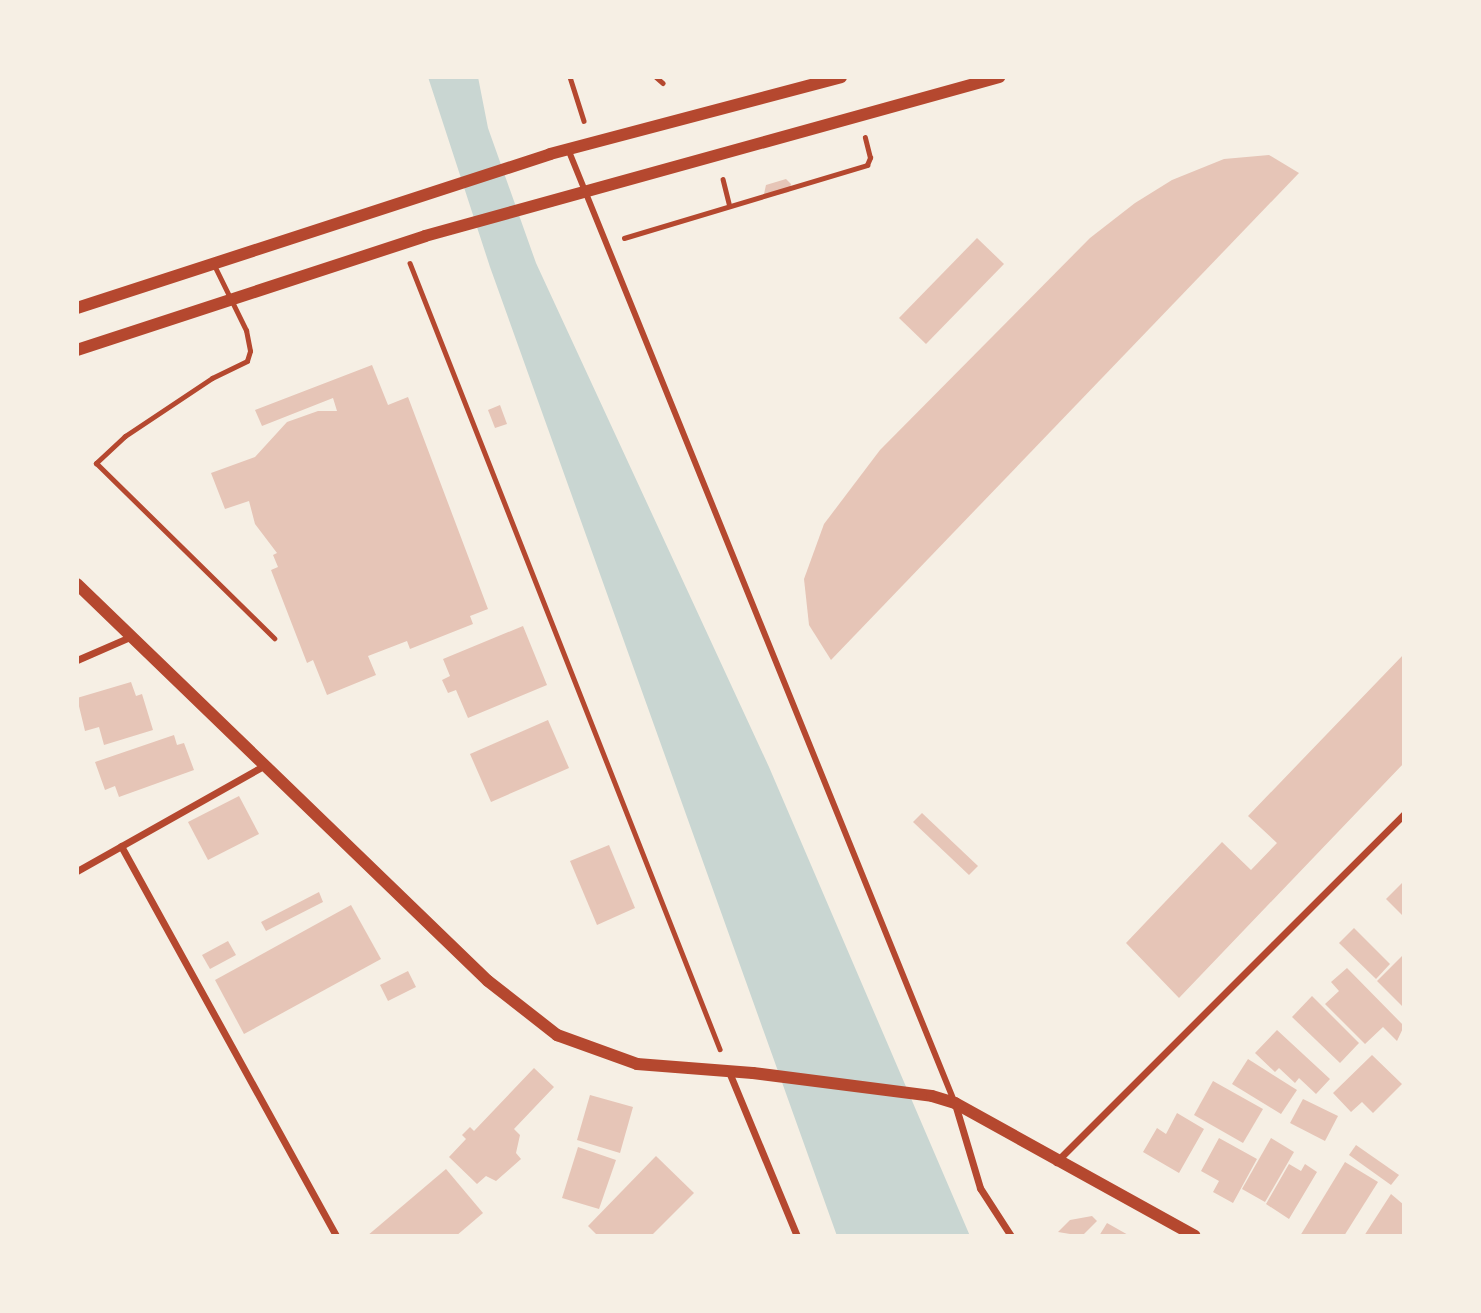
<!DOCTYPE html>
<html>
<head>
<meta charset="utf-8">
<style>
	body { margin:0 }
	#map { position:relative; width:1481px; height:1313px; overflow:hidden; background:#f6efe4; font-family:Lora,serif }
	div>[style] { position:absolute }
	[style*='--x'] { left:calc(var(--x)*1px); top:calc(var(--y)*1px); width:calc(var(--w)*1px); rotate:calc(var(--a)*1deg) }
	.water>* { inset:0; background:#c9d6d2 }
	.building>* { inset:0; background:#e6c5b7 }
	.path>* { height:4.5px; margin:-2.25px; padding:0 2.25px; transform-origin:2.25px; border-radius:2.25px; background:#b5482f }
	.service>* { height:5px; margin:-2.5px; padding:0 2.5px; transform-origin:2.5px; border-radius:2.5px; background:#b5482f }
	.pedestrian>* { height:6px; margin:-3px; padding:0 3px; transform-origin:3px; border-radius:3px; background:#b5482f }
	.minor>* { height:7px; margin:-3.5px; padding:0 3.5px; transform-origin:3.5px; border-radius:3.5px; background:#b5482f }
	.tertiary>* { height:12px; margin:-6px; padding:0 6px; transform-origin:6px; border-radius:6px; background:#b5482f }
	span { translate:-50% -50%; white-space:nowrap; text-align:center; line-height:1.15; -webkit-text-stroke:6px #f6efe4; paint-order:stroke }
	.frame { position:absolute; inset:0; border:79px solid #f6efe4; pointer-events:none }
</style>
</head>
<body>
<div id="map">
	<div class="water">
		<div style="clip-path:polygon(428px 77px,478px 77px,488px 128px,536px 263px,769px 767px,970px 1236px,837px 1236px,490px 267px)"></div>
	</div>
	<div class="building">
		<div style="clip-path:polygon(1269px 155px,1299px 173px,831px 660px,809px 625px,804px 579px,824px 524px,880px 450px,1090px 238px,1135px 203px,1172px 180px,1224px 159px)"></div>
		<div style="clip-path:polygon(786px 179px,791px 184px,789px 192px,768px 197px,764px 194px,766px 185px)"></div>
		<div style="clip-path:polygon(977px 238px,1004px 264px,926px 344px,899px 318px)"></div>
		<div style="clip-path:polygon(372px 365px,388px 405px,408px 397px,488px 609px,470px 616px,473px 624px,410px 649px,407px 641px,368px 656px,376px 675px,327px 695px,313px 660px,307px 663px,271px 570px,278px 567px,273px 555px,277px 553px,255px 524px,249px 501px,225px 509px,211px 473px,255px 457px,287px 422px,318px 411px,337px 411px,333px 398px,262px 426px,255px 410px)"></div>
		<div style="clip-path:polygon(500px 405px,507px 424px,495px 428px,488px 410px)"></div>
		<div style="clip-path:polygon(523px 626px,547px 685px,468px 718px,456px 690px,448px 693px,442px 680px,450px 676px,443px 659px)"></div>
		<div style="clip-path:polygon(1404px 654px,1404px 763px,1179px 998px,1126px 943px,1222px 842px,1251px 870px,1277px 843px,1248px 816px)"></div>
		<div style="clip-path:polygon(131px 682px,136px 696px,142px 694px,153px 730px,104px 745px,99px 727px,85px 731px,77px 698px)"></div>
		<div style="clip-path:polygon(548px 720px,569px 768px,491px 802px,470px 754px)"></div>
		<div style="clip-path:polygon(174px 735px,177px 745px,184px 743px,194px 770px,119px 797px,115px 786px,105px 790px,95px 762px)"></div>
		<div style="clip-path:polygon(239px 796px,259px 834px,208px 860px,188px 822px)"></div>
		<div style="clip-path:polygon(922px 813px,978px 866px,969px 875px,913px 822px)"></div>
		<div style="clip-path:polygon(609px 845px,635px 908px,597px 925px,570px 861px)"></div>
		<div style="clip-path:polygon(1404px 881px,1404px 917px,1386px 899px)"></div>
		<div style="clip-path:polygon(319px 892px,323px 902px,266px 931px,261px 922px)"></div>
		<div style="clip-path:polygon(351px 905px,381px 959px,244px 1034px,215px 980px)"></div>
		<div style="clip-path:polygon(1354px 928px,1390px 964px,1376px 979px,1339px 943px)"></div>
		<div style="clip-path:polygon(228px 941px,236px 955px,210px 969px,202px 955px)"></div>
		<div style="clip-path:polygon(1403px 955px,1404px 956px,1404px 1008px,1377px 981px)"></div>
		<div style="clip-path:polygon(1347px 968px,1404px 1026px,1397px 1041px,1383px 1027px,1365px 1044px,1325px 1004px,1339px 991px,1331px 982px)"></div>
		<div style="clip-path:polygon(408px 971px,416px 987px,388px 1001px,380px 985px)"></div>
		<div style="clip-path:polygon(1312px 996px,1359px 1043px,1340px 1063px,1292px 1017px)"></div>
		<div style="clip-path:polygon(1277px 1030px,1330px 1079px,1316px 1094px,1299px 1078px,1295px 1083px,1279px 1068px,1275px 1072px,1255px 1053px)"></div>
		<div style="clip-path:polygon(1372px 1055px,1402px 1084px,1373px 1113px,1362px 1102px,1351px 1112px,1333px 1093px)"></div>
		<div style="clip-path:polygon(1248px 1059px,1297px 1090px,1281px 1114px,1232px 1084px)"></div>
		<div style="clip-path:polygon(534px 1068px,554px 1087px,514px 1129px,520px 1135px,516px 1153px,521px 1159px,496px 1181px,486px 1176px,477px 1184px,449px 1157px,466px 1139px,462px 1135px,470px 1127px,474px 1131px)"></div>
		<div style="clip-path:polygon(1213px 1081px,1263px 1109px,1243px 1143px,1194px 1115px)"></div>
		<div style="clip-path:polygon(590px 1095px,633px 1107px,620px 1153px,577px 1140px)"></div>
		<div style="clip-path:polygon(1303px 1099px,1338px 1116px,1325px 1141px,1290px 1123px)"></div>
		<div style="clip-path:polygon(1177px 1113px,1204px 1129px,1179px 1173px,1143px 1152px,1157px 1128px,1166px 1134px)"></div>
		<div style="clip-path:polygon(1219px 1138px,1257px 1159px,1233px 1203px,1213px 1192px,1219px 1181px,1201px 1171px)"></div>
		<div style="clip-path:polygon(1271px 1138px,1294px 1152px,1265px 1202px,1242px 1189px)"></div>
		<div style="clip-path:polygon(1356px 1145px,1399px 1175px,1391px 1185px,1349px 1155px)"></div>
		<div style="clip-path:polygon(578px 1147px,616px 1160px,599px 1209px,562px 1198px)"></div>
		<div style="clip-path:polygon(656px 1156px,694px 1193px,651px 1236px,598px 1236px,588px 1226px)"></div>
		<div style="clip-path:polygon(1345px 1162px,1378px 1182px,1344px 1236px,1300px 1236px)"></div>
		<div style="clip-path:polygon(1289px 1164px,1301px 1171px,1305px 1164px,1317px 1172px,1289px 1219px,1266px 1204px)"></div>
		<div style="clip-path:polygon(446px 1169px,483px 1213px,456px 1236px,367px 1236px)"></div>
		<div style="clip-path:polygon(1391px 1194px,1404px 1205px,1404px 1236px,1364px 1236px)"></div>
		<div style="clip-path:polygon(1092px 1216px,1097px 1221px,1082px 1236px,1058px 1232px,1070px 1220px)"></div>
		<div style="clip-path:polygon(1107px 1223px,1130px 1236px,1099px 1236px)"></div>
	</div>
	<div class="path">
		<div style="--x:570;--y:77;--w:46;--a:72.3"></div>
		<div style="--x:656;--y:77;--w:9;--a:41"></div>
		<div style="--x:723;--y:179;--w:25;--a:76"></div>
		<div style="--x:624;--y:238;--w:254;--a:-16.7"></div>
		<div style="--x:867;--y:165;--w:8;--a:-67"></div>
		<div style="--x:870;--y:158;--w:21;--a:-104"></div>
		<div style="--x:410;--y:263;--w:845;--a:68.48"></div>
	</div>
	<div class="service">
		<div style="--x:213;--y:263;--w:75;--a:63.8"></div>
		<div style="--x:246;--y:330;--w:21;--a:79"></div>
		<div style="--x:250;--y:351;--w:10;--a:107"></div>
		<div style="--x:247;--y:361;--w:39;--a:154"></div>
		<div style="--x:212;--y:378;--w:105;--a:146.3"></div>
		<div style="--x:125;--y:436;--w:40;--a:137"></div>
		<div style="--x:96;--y:463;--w:250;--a:44.5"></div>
	</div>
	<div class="pedestrian">
		<div style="--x:568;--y:149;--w:1027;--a:67.93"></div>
	</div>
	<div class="minor">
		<div style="--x:77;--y:660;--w:58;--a:-23.5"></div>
		<div style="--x:121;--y:846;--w:445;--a:61.1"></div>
		<div style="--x:77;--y:871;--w:214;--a:-29.4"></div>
		<div style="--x:729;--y:1072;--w:178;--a:67.5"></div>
		<div style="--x:955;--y:1104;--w:88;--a:73.4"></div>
		<div style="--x:980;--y:1188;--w:57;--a:57.1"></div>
		<div style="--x:1056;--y:1162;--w:492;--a:-45"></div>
	</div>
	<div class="tertiary">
		<div style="--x:77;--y:308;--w:497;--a:-18"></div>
		<div style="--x:550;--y:154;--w:301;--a:-14.8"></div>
		<div style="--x:77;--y:350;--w:366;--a:-18.1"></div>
		<div style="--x:425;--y:236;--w:596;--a:-15.48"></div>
		<div style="--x:77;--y:584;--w:571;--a:44.01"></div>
		<div style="--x:488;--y:981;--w:88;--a:38"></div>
		<div style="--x:557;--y:1035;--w:85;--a:19.9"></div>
		<div style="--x:637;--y:1064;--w:116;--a:4.4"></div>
		<div style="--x:753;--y:1073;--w:180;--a:7.3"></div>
		<div style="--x:932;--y:1096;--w:24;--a:17"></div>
		<div style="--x:955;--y:1103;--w:274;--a:29"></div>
	</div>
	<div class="frame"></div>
</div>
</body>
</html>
